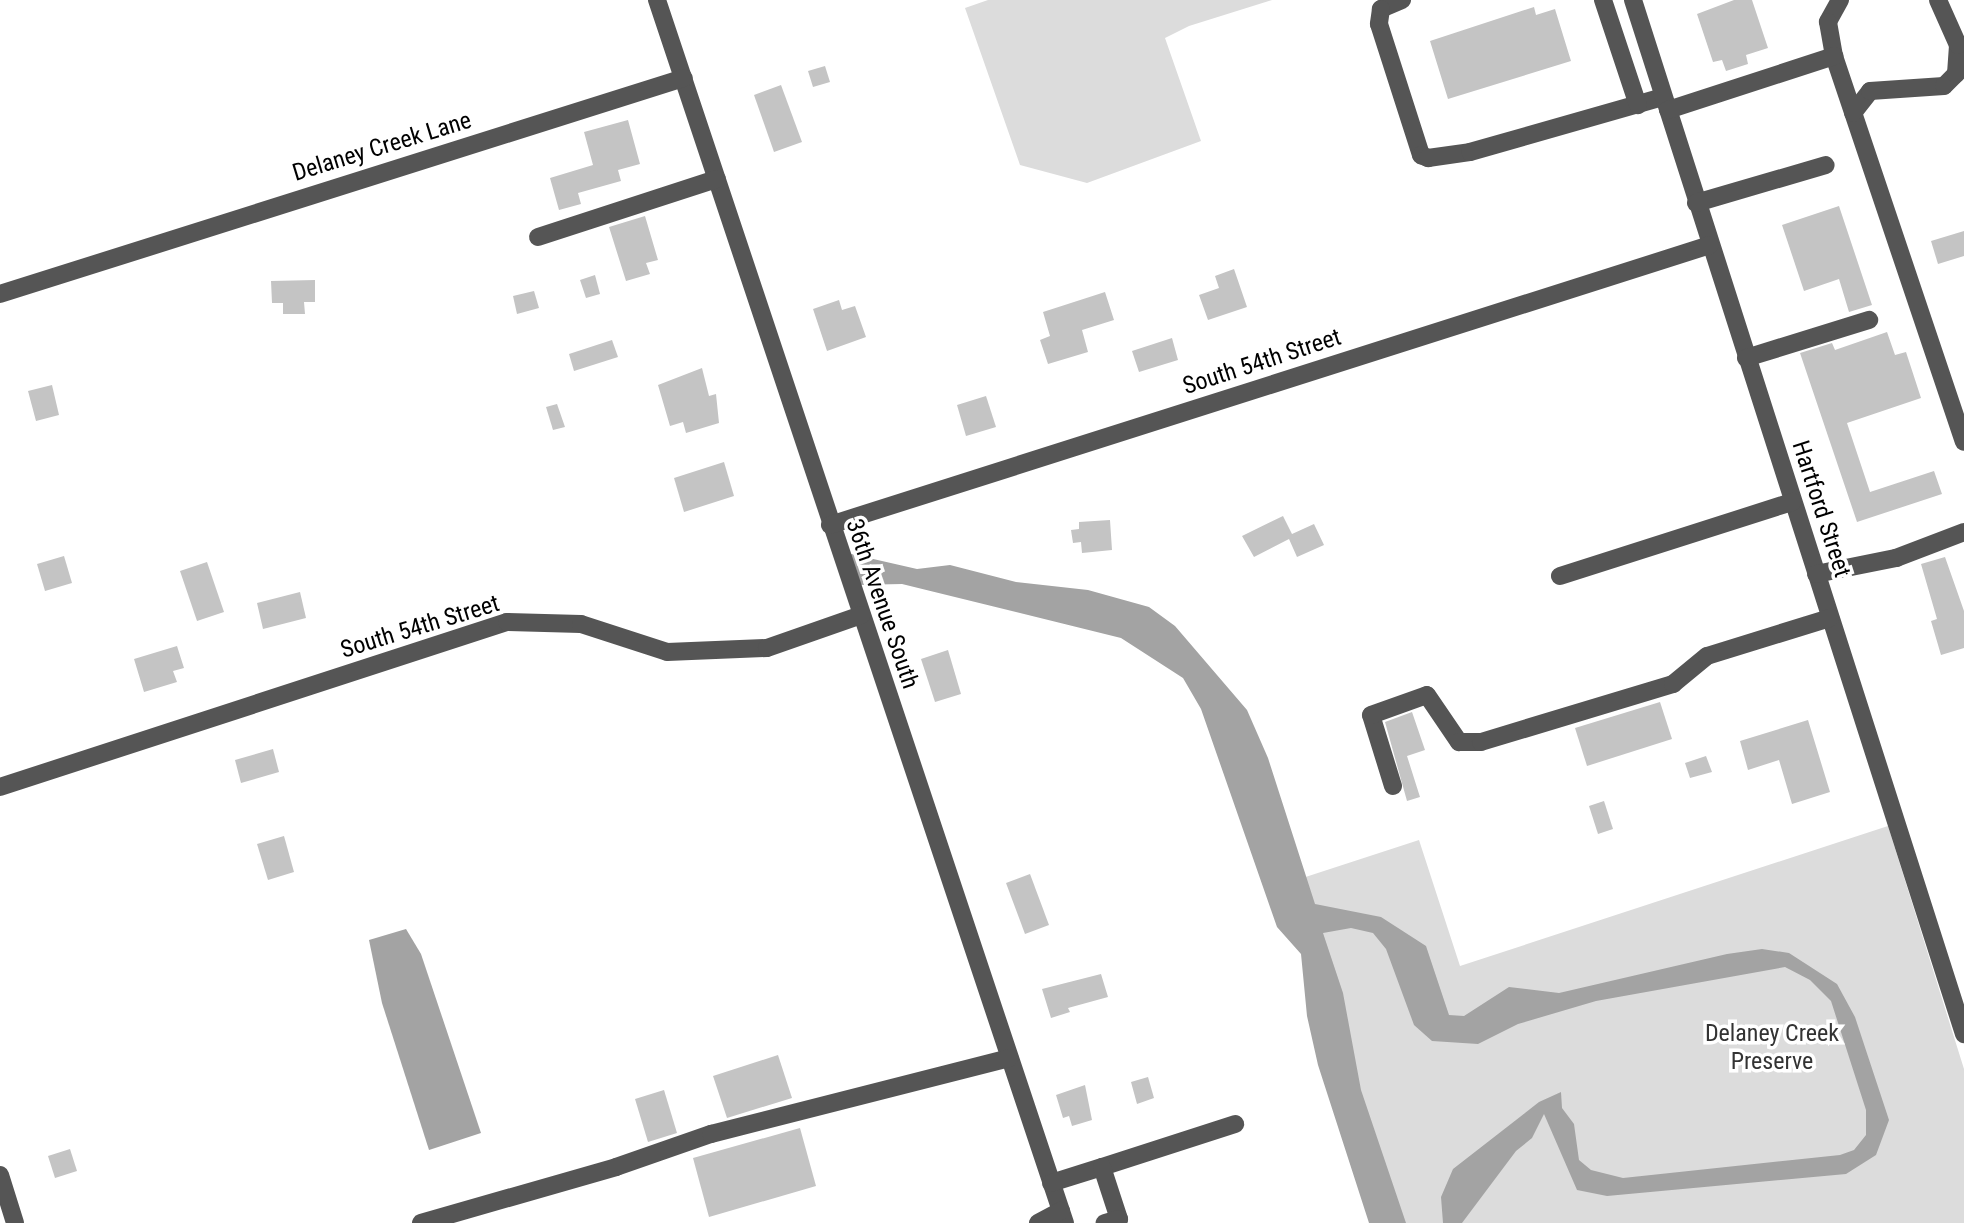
<!DOCTYPE html>
<html>
<head>
<meta charset="utf-8">
<style>
	body { margin:0 }
	#map { position:relative; width:1964px; height:1223px; overflow:hidden; background:#fff; font-family:"Roboto Condensed",sans-serif }
	div>[style] { position:absolute }
	[style*='--x'] { left:calc(var(--x)*1px); top:calc(var(--y)*1px); width:calc(var(--w)*1px); rotate:calc(var(--a)*1deg) }
	.green>* { inset:0; background:#dcdcdc }
	.water>* { inset:0; background:#a3a3a3 }
	.building>* { inset:0; background:#c4c4c4 }
	.minor>* { height:18px; margin:-9px; padding:0 9px; transform-origin:9px; border-radius:9px; background:#555 }
	span { translate:-50% -50%; white-space:nowrap; text-align:center; line-height:1.15; -webkit-text-stroke:7px #fff; paint-order:stroke }
	.street-label { font-size:24px; color:#000 }
	.park-label { font-size:24px; color:#333 }
</style>
</head>
<body>
<div id="map">
	<div class="green">
		<div style="clip-path:polygon(988px 0,1272px 0,1189px 26px,1165px 38px,1201px 141px,1087px 183px,1020px 165px,965px 8px)"></div>
		<div style="clip-path:polygon(1888px 826px,1964px 1069px,1964px 1223px,1389px 1223px,1281px 885px,1419px 840px,1460px 966px)"></div>
	</div>
	<div class="water">
		<div style="clip-path:polygon(847px 553px,917px 569px,950px 565px,1016px 582px,1088px 590px,1149px 607px,1175px 626px,1247px 710px,1268px 758px,1315px 904px,1381px 917px,1426px 946px,1449px 1015px,1464px 1016px,1509px 987px,1559px 993px,1727px 954px,1762px 949px,1789px 953px,1837px 984px,1855px 1017px,1889px 1120px,1876px 1155px,1846px 1174px,1607px 1196px,1577px 1190px,1544px 1114px,1532px 1138px,1516px 1151px,1462px 1223px,1443px 1223px,1441px 1197px,1453px 1169px,1539px 1102px,1561px 1092px,1562px 1108px,1574px 1124px,1579px 1160px,1591px 1170px,1623px 1178px,1840px 1155px,1854px 1150px,1866px 1135px,1866px 1110px,1831px 1001px,1810px 980px,1785px 967px,1596px 1001px,1518px 1024px,1478px 1044px,1432px 1041px,1414px 1025px,1386px 949px,1373px 933px,1351px 928px,1323px 933px,1343px 993px,1361px 1090px,1406px 1223px,1369px 1223px,1318px 1065px,1307px 1016px,1301px 954px,1277px 927px,1201px 709px,1183px 678px,1121px 638px,902px 584px,855px 585px)"></div>
		<div style="clip-path:polygon(406px 929px,421px 954px,481px 1133px,429px 1150px,382px 1003px,369px 940px)"></div>
	</div>
	<div class="building">
		<div style="clip-path:polygon(1734px 0,1752px 0,1768px 48px,1746px 55px,1748px 64px,1726px 71px,1722px 60px,1713px 62px,1697px 14px)"></div>
		<div style="clip-path:polygon(1534px 7px,1536px 15px,1555px 9px,1571px 61px,1448px 99px,1430px 41px)"></div>
		<div style="clip-path:polygon(825px 66px,830px 82px,813px 87px,808px 71px)"></div>
		<div style="clip-path:polygon(781px 85px,802px 142px,774px 152px,754px 95px)"></div>
		<div style="clip-path:polygon(628px 120px,640px 164px,618px 170px,621px 181px,578px 193px,581px 204px,559px 210px,550px 178px,593px 165px,584px 132px)"></div>
		<div style="clip-path:polygon(1839px 206px,1872px 305px,1849px 312px,1839px 279px,1804px 291px,1782px 225px)"></div>
		<div style="clip-path:polygon(645px 216px,658px 260px,646px 263px,650px 274px,626px 281px,609px 227px)"></div>
		<div style="clip-path:polygon(1964px 231px,1964px 256px,1938px 264px,1931px 241px)"></div>
		<div style="clip-path:polygon(1234px 269px,1247px 307px,1208px 320px,1199px 295px,1219px 288px,1215px 276px)"></div>
		<div style="clip-path:polygon(595px 275px,600px 294px,586px 298px,580px 280px)"></div>
		<div style="clip-path:polygon(315px 280px,315px 302px,304px 302px,305px 314px,283px 314px,283px 303px,272px 303px,271px 281px)"></div>
		<div style="clip-path:polygon(534px 291px,539px 308px,517px 314px,513px 296px)"></div>
		<div style="clip-path:polygon(1105px 292px,1114px 320px,1082px 330px,1088px 352px,1048px 364px,1040px 340px,1050px 336px,1043px 312px)"></div>
		<div style="clip-path:polygon(839px 300px,842px 310px,855px 306px,866px 337px,827px 351px,813px 309px)"></div>
		<div style="clip-path:polygon(1887px 332px,1895px 355px,1906px 352px,1921px 398px,1847px 423px,1870px 492px,1934px 471px,1942px 494px,1857px 522px,1800px 353px,1832px 343px,1835px 350px)"></div>
		<div style="clip-path:polygon(1172px 338px,1178px 360px,1139px 372px,1132px 351px)"></div>
		<div style="clip-path:polygon(612px 340px,618px 357px,574px 371px,569px 354px)"></div>
		<div style="clip-path:polygon(702px 368px,709px 396px,716px 394px,719px 423px,686px 433px,683px 422px,670px 426px,658px 385px)"></div>
		<div style="clip-path:polygon(52px 385px,59px 415px,36px 421px,28px 391px)"></div>
		<div style="clip-path:polygon(986px 396px,996px 427px,966px 436px,957px 405px)"></div>
		<div style="clip-path:polygon(557px 404px,565px 427px,553px 430px,546px 407px)"></div>
		<div style="clip-path:polygon(724px 462px,734px 496px,684px 512px,674px 478px)"></div>
		<div style="clip-path:polygon(1283px 516px,1292px 534px,1314px 524px,1324px 545px,1297px 557px,1289px 539px,1254px 557px,1242px 536px)"></div>
		<div style="clip-path:polygon(1110px 520px,1112px 550px,1082px 553px,1081px 542px,1073px 543px,1071px 530px,1079px 529px,1079px 522px)"></div>
		<div style="clip-path:polygon(64px 556px,72px 583px,45px 591px,37px 564px)"></div>
		<div style="clip-path:polygon(1945px 557px,1964px 611px,1964px 648px,1941px 655px,1931px 621px,1937px 619px,1921px 564px)"></div>
		<div style="clip-path:polygon(207px 562px,224px 612px,197px 621px,180px 571px)"></div>
		<div style="clip-path:polygon(300px 592px,306px 618px,263px 629px,257px 603px)"></div>
		<div style="clip-path:polygon(177px 646px,184px 668px,173px 671px,177px 682px,144px 692px,134px 659px)"></div>
		<div style="clip-path:polygon(948px 650px,961px 694px,935px 702px,921px 659px)"></div>
		<div style="clip-path:polygon(1660px 702px,1672px 739px,1587px 766px,1575px 728px)"></div>
		<div style="clip-path:polygon(1412px 712px,1425px 750px,1407px 756px,1420px 797px,1407px 801px,1385px 722px)"></div>
		<div style="clip-path:polygon(1808px 720px,1830px 792px,1792px 804px,1779px 760px,1748px 770px,1740px 741px)"></div>
		<div style="clip-path:polygon(273px 749px,279px 772px,241px 783px,235px 760px)"></div>
		<div style="clip-path:polygon(1706px 756px,1712px 772px,1690px 778px,1685px 763px)"></div>
		<div style="clip-path:polygon(1604px 801px,1613px 829px,1598px 834px,1589px 806px)"></div>
		<div style="clip-path:polygon(284px 836px,294px 872px,268px 880px,257px 844px)"></div>
		<div style="clip-path:polygon(1030px 874px,1049px 925px,1025px 934px,1006px 883px)"></div>
		<div style="clip-path:polygon(1101px 974px,1108px 997px,1068px 1008px,1070px 1012px,1051px 1018px,1042px 989px)"></div>
		<div style="clip-path:polygon(778px 1055px,792px 1098px,727px 1118px,713px 1076px)"></div>
		<div style="clip-path:polygon(1148px 1077px,1154px 1098px,1137px 1104px,1131px 1082px)"></div>
		<div style="clip-path:polygon(1085px 1085px,1092px 1120px,1072px 1126px,1069px 1116px,1063px 1118px,1056px 1095px)"></div>
		<div style="clip-path:polygon(664px 1090px,677px 1133px,648px 1142px,635px 1099px)"></div>
		<div style="clip-path:polygon(800px 1128px,816px 1186px,709px 1217px,693px 1158px)"></div>
		<div style="clip-path:polygon(70px 1149px,77px 1171px,55px 1178px,48px 1156px)"></div>
	</div>
	<div class="minor">
		<div style="--x:657;--y:0;--w:1289;--a:71.55"></div>
		<div style="--x:1402;--y:0;--w:23;--a:157"></div>
		<div style="--x:1381;--y:9;--w:15;--a:98"></div>
		<div style="--x:1379;--y:24;--w:138;--a:72.2"></div>
		<div style="--x:1421;--y:155;--w:8;--a:23"></div>
		<div style="--x:1428;--y:158;--w:42;--a:-8.1"></div>
		<div style="--x:1470;--y:152;--w:201;--a:-15.9"></div>
		<div style="--x:1603;--y:0;--w:111;--a:71.6"></div>
		<div style="--x:1633;--y:0;--w:1086;--a:72.25"></div>
		<div style="--x:1840;--y:0;--w:25;--a:119"></div>
		<div style="--x:1828;--y:22;--w:35;--a:80"></div>
		<div style="--x:1834;--y:56;--w:407;--a:71.4"></div>
		<div style="--x:1668;--y:110;--w:175;--a:-18"></div>
		<div style="--x:1853;--y:113;--w:28;--a:-52"></div>
		<div style="--x:1870;--y:91;--w:74;--a:-3.9"></div>
		<div style="--x:1944;--y:86;--w:17;--a:-45"></div>
		<div style="--x:1956;--y:74;--w:29;--a:-86"></div>
		<div style="--x:1958;--y:45;--w:49;--a:-114"></div>
		<div style="--x:1696;--y:203;--w:135;--a:-16.3"></div>
		<div style="--x:538;--y:237;--w:188;--a:-18"></div>
		<div style="--x:0;--y:294;--w:717;--a:-17.53"></div>
		<div style="--x:1746;--y:358;--w:129;--a:-17.2"></div>
		<div style="--x:830;--y:525;--w:923;--a:-17.65"></div>
		<div style="--x:1816;--y:574;--w:82;--a:-11.3"></div>
		<div style="--x:1896;--y:558;--w:73;--a:-20.9"></div>
		<div style="--x:1560;--y:576;--w:244;--a:-17.7"></div>
		<div style="--x:1393;--y:786;--w:74;--a:-107.2"></div>
		<div style="--x:1371;--y:715;--w:59;--a:-19.7"></div>
		<div style="--x:1427;--y:695;--w:57;--a:55.8"></div>
		<div style="--x:1459;--y:742;--w:22;--a:0"></div>
		<div style="--x:1481;--y:742;--w:201;--a:-16.8"></div>
		<div style="--x:1673;--y:684;--w:44;--a:-39.5"></div>
		<div style="--x:1707;--y:656;--w:129;--a:-17.2"></div>
		<div style="--x:0;--y:787;--w:533;--a:-18.03"></div>
		<div style="--x:507;--y:622;--w:74;--a:1.5"></div>
		<div style="--x:581;--y:624;--w:90;--a:18"></div>
		<div style="--x:667;--y:652;--w:100;--a:-2.3"></div>
		<div style="--x:767;--y:648;--w:100;--a:-19.3"></div>
		<div style="--x:1102;--y:1167;--w:140;--a:-17.9"></div>
		<div style="--x:0;--y:1175;--w:50;--a:72.6"></div>
		<div style="--x:1051;--y:1183;--w:53;--a:-17.4"></div>
		<div style="--x:1102;--y:1167;--w:55;--a:71.9"></div>
		<div style="--x:1119;--y:1219;--w:15;--a:164"></div>
		<div style="--x:421;--y:1223;--w:203;--a:-16"></div>
		<div style="--x:616;--y:1167;--w:101;--a:-19.2"></div>
		<div style="--x:711;--y:1134;--w:308;--a:-14.3"></div>
		<div style="--x:1038;--y:1223;--w:26;--a:-28"></div>
	</div>
	<div class="street-label">
		<span style="left:382px;top:147px;rotate:-17deg">Delaney Creek Lane</span>
		<span style="left:1262px;top:362px;rotate:-18deg">South 54th Street</span>
		<span style="left:1821px;top:509px;rotate:72deg">Hartford Street</span>
		<span style="left:882px;top:604px;rotate:71deg">36th Avenue South</span>
		<span style="left:420px;top:627px;rotate:-17deg">South 54th Street</span>
	</div>
	<div class="park-label">
		<span style="left:1772px;top:1048px">Delaney Creek<br>Preserve</span>
	</div>
</div>
</body>
</html>
